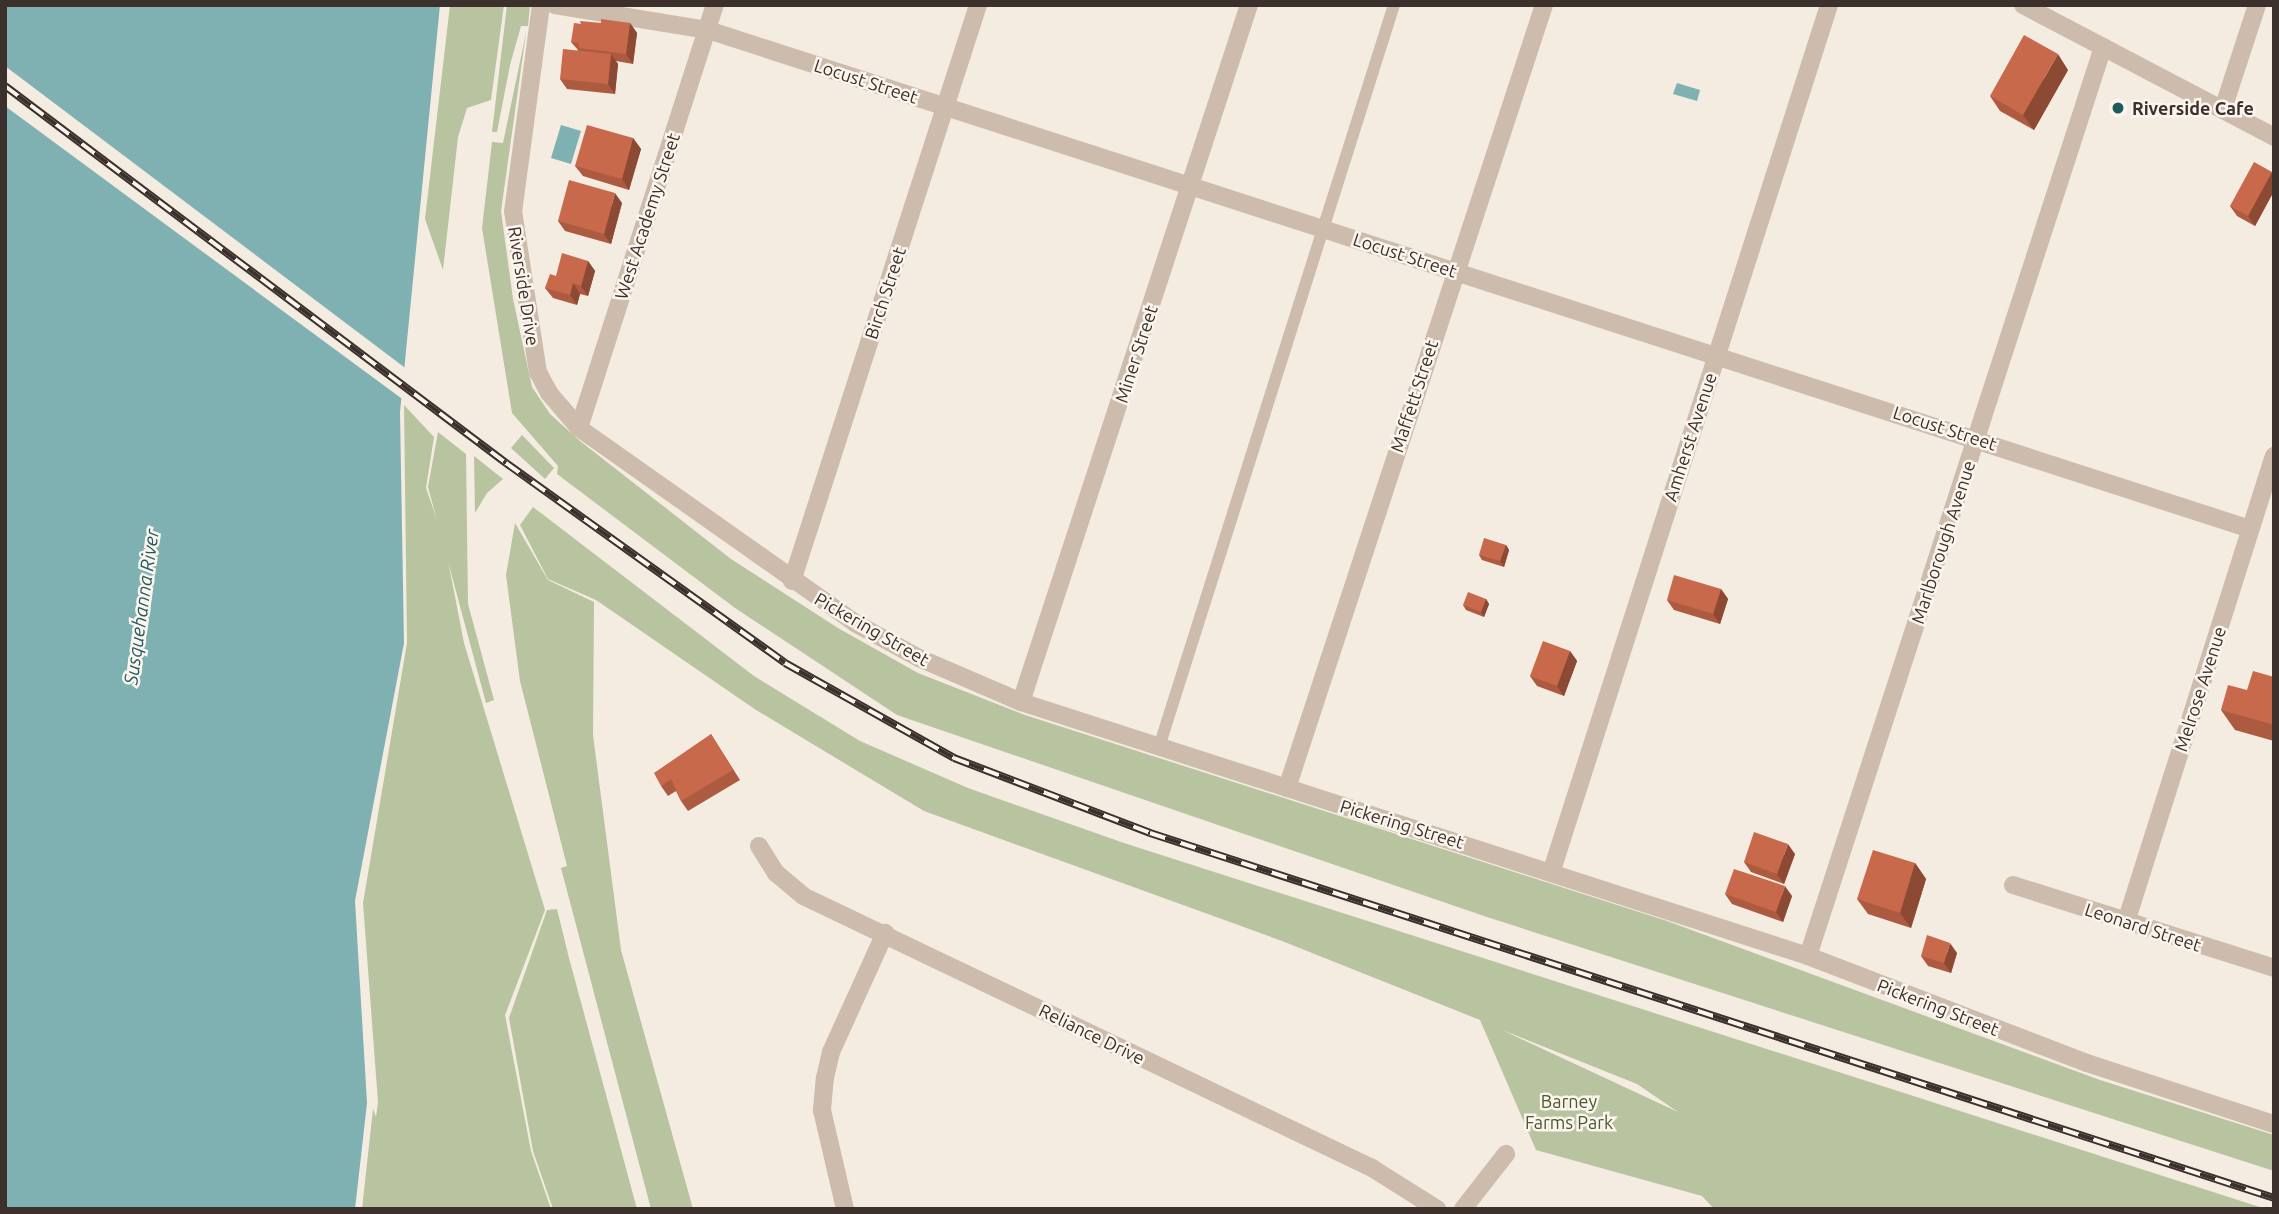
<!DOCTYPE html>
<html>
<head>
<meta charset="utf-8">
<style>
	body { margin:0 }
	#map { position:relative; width:2279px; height:1214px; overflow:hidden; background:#f4ebe1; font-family:Ubuntu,sans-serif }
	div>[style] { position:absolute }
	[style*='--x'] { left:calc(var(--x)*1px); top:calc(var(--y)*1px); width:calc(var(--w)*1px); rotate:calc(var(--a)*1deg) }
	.green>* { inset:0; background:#b8c4a0 }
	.water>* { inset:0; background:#7fb0b2 }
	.pier>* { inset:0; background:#f4ebe1 }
	.service>* { height:12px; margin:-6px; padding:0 6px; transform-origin:6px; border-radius:6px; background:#cdbbac }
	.minor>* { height:18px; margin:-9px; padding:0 9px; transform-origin:9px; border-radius:9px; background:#cdbbac }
	.rail>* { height:8px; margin-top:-4px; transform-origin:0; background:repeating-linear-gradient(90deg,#fbf5ee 0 16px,#3b302b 0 32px); box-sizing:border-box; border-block:2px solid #3b302b }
	.wall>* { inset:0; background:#ac5a40 }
	.shaded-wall>* { inset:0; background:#8c4a34 }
	.building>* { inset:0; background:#c8694b }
	.dots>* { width:19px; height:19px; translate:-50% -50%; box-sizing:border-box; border:4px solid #fbf5ee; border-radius:50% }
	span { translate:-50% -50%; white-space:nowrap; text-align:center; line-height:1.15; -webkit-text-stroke:5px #fbf5ee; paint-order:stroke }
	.street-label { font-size:18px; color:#3b302b }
	.poi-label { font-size:18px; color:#3b302b; font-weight:700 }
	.left { translate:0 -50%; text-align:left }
	.park-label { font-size:18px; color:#4a5a2e }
	.water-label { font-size:19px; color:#1f5a5e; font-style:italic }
	.frame { position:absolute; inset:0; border:7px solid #3b302b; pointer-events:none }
</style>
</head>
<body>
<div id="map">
	<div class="green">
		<div style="clip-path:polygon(450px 5px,504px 5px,491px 100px,467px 108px,458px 137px,443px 270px,425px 219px)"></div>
		<div style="clip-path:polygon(507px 5px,530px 5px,528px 26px,521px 26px,510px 65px,497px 132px,492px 132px)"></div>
		<div style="clip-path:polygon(526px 33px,501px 211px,513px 299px,532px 387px,550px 414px,580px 441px,731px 559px,838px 628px,918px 673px,1025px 715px,1667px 921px,2100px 1080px,2274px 1135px,2274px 1171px,1487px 917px,897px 715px,735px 608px,557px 474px,558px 466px,512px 413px,482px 228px,492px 142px,503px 143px)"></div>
		<div style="clip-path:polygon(404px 405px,434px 437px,426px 488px,444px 540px,464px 643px,545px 910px,505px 1015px,531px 1151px,551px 1209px,362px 1209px,373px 1109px,376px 1117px,378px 1102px,363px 903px,407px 643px)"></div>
		<div style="clip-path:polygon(438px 432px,466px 454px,468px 604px,494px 700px,486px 703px,428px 487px)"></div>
		<div style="clip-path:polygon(522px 435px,554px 468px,545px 479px,511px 448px)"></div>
		<div style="clip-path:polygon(474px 456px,503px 479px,487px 493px,475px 513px)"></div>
		<div style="clip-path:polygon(evenodd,533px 507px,754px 676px,860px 741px,968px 788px,1124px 843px,2266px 1209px,1714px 1209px,1702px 1196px,1536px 1150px,1480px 1020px,1282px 941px,924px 811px,756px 710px,596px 600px,548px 579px,520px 525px,533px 507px,1502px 1030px,1637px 1084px,1678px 1112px,1502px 1030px)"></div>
		<div style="clip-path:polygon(515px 523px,548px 580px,594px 602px,593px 735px,621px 950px,693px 1209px,651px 1209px,561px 868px,567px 866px,520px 681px,506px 575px)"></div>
		<div style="clip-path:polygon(557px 909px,569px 958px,637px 1209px,553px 1209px,533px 1151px,509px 1018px,547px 910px)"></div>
	</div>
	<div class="water">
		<div style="clip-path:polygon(5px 5px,440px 5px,400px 412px,404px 643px,355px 901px,367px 1103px,355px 1209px,5px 1209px)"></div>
		<div style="clip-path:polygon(1677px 83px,1700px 90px,1697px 101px,1673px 94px)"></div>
		<div style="clip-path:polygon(561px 125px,581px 131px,571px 164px,551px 158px)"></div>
	</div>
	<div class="pier">
		<div style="clip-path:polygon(5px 66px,408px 370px,405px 401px,5px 106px)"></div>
	</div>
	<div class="service">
		<div style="--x:1159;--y:747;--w:778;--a:-72.43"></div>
	</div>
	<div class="minor">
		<div style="--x:541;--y:5;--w:208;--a:97.7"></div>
		<div style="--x:513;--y:211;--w:163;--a:81.2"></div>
		<div style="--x:538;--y:372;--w:24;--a:62"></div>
		<div style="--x:549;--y:393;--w:46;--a:49.4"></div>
		<div style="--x:579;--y:428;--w:338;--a:35.2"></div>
		<div style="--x:855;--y:623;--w:73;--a:28.7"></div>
		<div style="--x:919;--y:658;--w:111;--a:23.3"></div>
		<div style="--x:1021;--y:702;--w:827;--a:17.89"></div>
		<div style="--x:1808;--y:956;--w:299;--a:21"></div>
		<div style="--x:2087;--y:1063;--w:197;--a:18.1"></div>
		<div style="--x:555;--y:5;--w:155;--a:9.3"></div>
		<div style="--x:708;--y:30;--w:1621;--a:17.93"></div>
		<div style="--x:2023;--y:5;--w:284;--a:27.7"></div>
		<div style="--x:2223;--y:109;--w:109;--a:-71.9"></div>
		<div style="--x:579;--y:428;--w:444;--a:-72.2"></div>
		<div style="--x:792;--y:581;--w:605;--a:-72.1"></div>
		<div style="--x:1021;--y:702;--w:733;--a:-71.89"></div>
		<div style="--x:1287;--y:788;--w:824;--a:-71.83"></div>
		<div style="--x:759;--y:846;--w:32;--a:58"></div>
		<div style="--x:776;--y:873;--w:35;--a:40"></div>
		<div style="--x:803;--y:896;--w:631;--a:25.55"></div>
		<div style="--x:1372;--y:1168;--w:77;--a:32.2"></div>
		<div style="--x:1552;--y:870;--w:908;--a:-72.24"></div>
		<div style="--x:2013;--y:885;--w:274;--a:17.6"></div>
		<div style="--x:2126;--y:922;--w:489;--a:-72.4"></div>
		<div style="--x:1808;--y:956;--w:956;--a:-72.02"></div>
		<div style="--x:845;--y:1209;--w:102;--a:-103.1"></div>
		<div style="--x:822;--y:1110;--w:32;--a:-85"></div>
		<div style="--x:825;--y:1078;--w:27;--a:-77"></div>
		<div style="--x:831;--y:1052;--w:131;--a:-65.6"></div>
		<div style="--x:1463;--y:1209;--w:70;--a:-52"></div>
	</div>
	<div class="rail">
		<div style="--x:5;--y:86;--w:627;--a:36.96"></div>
		<div style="--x:506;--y:463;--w:343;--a:35.6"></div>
		<div style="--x:785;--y:663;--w:194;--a:29.3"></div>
		<div style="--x:954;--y:758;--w:210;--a:20.9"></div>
		<div style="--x:1150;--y:833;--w:1182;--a:17.99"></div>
	</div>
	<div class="wall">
		<div style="clip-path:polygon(630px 23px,637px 33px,633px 64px,616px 61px,618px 64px,615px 94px,567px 89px,560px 79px,578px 50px,571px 42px,581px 24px)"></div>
		<div style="clip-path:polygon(2068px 70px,2034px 130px,2000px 111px,1990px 96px)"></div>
		<div style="clip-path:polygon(633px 138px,641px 149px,629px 190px,583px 176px,575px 166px)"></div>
		<div style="clip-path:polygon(2272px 172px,2274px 175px,2274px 191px,2255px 226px,2237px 216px,2230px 206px)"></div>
		<div style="clip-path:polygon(622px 203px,611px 244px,565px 231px,558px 221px)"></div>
		<div style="clip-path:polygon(588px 261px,595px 271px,588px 296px,580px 294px,577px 305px,553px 298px,545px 288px,556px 276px)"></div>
		<div style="clip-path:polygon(1506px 545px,1509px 550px,1504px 567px,1482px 560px,1479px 555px)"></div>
		<div style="clip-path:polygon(1721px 589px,1728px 599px,1720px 624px,1674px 610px,1667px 600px)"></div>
		<div style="clip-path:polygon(1486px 599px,1489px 604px,1484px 617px,1466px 610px,1463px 605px)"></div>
		<div style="clip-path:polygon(1570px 651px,1577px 661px,1564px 696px,1537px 686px,1530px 676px)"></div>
		<div style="clip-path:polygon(2274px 677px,2274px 741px,2235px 730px,2221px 710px,2247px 690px)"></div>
		<div style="clip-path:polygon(711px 734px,740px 780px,688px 811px,681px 801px,676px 791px,668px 796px,661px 786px)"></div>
		<div style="clip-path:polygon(1795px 854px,1784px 884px,1751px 872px,1744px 862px)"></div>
		<div style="clip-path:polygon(1915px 863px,1926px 879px,1911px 928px,1868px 914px,1857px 899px)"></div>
		<div style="clip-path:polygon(1725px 894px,1792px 896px,1783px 922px,1732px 904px)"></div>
		<div style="clip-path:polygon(1957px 953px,1951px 973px,1928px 966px,1921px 956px)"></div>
	</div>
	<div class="shaded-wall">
		<div style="clip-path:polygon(630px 23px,637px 33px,633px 64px,626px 54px)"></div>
		<div style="clip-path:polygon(611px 54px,618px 64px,615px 94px,608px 84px)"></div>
		<div style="clip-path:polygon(2058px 54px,2068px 70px,2034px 130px,2023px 115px)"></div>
		<div style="clip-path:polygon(633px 138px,641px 149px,629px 190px,622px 179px)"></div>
		<div style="clip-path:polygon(2272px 172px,2274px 175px,2274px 191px,2255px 226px,2248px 216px)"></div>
		<div style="clip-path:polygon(615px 193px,622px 203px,611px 244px,604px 234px)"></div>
		<div style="clip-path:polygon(588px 261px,595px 271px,588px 296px,581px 286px)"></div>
		<div style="clip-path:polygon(573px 283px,580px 294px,577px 305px,570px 295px)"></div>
		<div style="clip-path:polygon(1506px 545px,1509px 550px,1504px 567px,1500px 561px)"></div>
		<div style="clip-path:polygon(1721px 589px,1728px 599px,1720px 624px,1713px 614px)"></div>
		<div style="clip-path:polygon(1486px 599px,1489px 604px,1484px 617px,1481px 612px)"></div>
		<div style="clip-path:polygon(1570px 651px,1577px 661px,1564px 696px,1557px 686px)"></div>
		<div style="clip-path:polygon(1788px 844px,1795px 854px,1784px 884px,1777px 874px)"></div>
		<div style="clip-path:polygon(1915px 863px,1926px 879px,1911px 928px,1900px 913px)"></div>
		<div style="clip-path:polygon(1785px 886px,1792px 896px,1783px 922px,1776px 912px)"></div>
		<div style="clip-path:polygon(1950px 943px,1957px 953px,1951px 973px,1944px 963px)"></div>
	</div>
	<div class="building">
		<div style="clip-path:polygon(601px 19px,630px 23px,626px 54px,579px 48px,579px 43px,571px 42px,574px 23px,581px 24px,580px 21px,601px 23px)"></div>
		<div style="clip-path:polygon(2024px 35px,2058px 54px,2023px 115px,1990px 96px)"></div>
		<div style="clip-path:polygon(563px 49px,611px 54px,608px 84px,560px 79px)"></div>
		<div style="clip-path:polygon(587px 125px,633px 138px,622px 179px,575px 166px)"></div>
		<div style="clip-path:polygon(2254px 162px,2272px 172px,2248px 216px,2230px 206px)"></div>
		<div style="clip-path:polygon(569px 180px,615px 193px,604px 234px,558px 221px)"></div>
		<div style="clip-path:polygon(562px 253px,588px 261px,581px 286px,573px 283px,570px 295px,545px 288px,550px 274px,556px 276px)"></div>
		<div style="clip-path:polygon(1484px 538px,1506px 545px,1500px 561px,1479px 555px)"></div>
		<div style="clip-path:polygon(1674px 575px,1721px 589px,1713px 614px,1667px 600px)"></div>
		<div style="clip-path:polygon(1468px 592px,1486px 599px,1481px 612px,1463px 605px)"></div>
		<div style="clip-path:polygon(1543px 641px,1570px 651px,1557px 686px,1530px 676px)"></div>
		<div style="clip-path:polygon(2253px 671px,2274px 677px,2274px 725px,2221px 710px,2228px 685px,2247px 690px)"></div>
		<div style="clip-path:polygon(711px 734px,733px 770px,681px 801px,671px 779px,661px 786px,654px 773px)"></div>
		<div style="clip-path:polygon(1754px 832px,1788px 844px,1777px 874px,1744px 862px)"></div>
		<div style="clip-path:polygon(1873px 850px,1915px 863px,1900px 913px,1857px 899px)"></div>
		<div style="clip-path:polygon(1734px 869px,1785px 886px,1776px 912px,1725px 894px)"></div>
		<div style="clip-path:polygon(1927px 935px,1950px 943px,1944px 963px,1921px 956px)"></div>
	</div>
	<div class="dots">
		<div style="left:2118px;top:108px;background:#1f5a5e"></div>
	</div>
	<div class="street-label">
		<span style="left:866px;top:81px;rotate:18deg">Locust Street</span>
		<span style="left:647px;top:216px;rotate:-72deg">West Academy Street</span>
		<span style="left:1405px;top:255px;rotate:18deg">Locust Street</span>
		<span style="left:524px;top:286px;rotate:81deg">Riverside Drive</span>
		<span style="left:885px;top:293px;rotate:-72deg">Birch Street</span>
		<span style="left:1136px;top:354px;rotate:-72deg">Miner Street</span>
		<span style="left:1414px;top:396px;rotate:-72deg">Maffett Street</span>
		<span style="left:1945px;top:428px;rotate:18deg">Locust Street</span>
		<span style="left:1690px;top:437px;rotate:-72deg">Amherst Avenue</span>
		<span style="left:1943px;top:542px;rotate:-72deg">Marlborough Avenue</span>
		<span style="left:872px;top:629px;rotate:30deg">Pickering Street</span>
		<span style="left:2200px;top:689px;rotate:-72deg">Melrose Avenue</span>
		<span style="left:1402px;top:824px;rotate:17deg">Pickering Street</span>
		<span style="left:2143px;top:927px;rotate:18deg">Leonard Street</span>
		<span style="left:1938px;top:1007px;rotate:21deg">Pickering Street</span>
		<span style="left:1092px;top:1034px;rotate:26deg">Reliance Drive</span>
	</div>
	<div class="poi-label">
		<span class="left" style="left:2132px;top:108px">Riverside Cafe</span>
	</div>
	<div class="park-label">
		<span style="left:1569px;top:1112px">Barney<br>Farms Park</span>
	</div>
	<div class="water-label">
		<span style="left:142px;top:607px;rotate:-82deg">Susquehanna River</span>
	</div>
	<div class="frame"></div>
</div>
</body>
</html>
